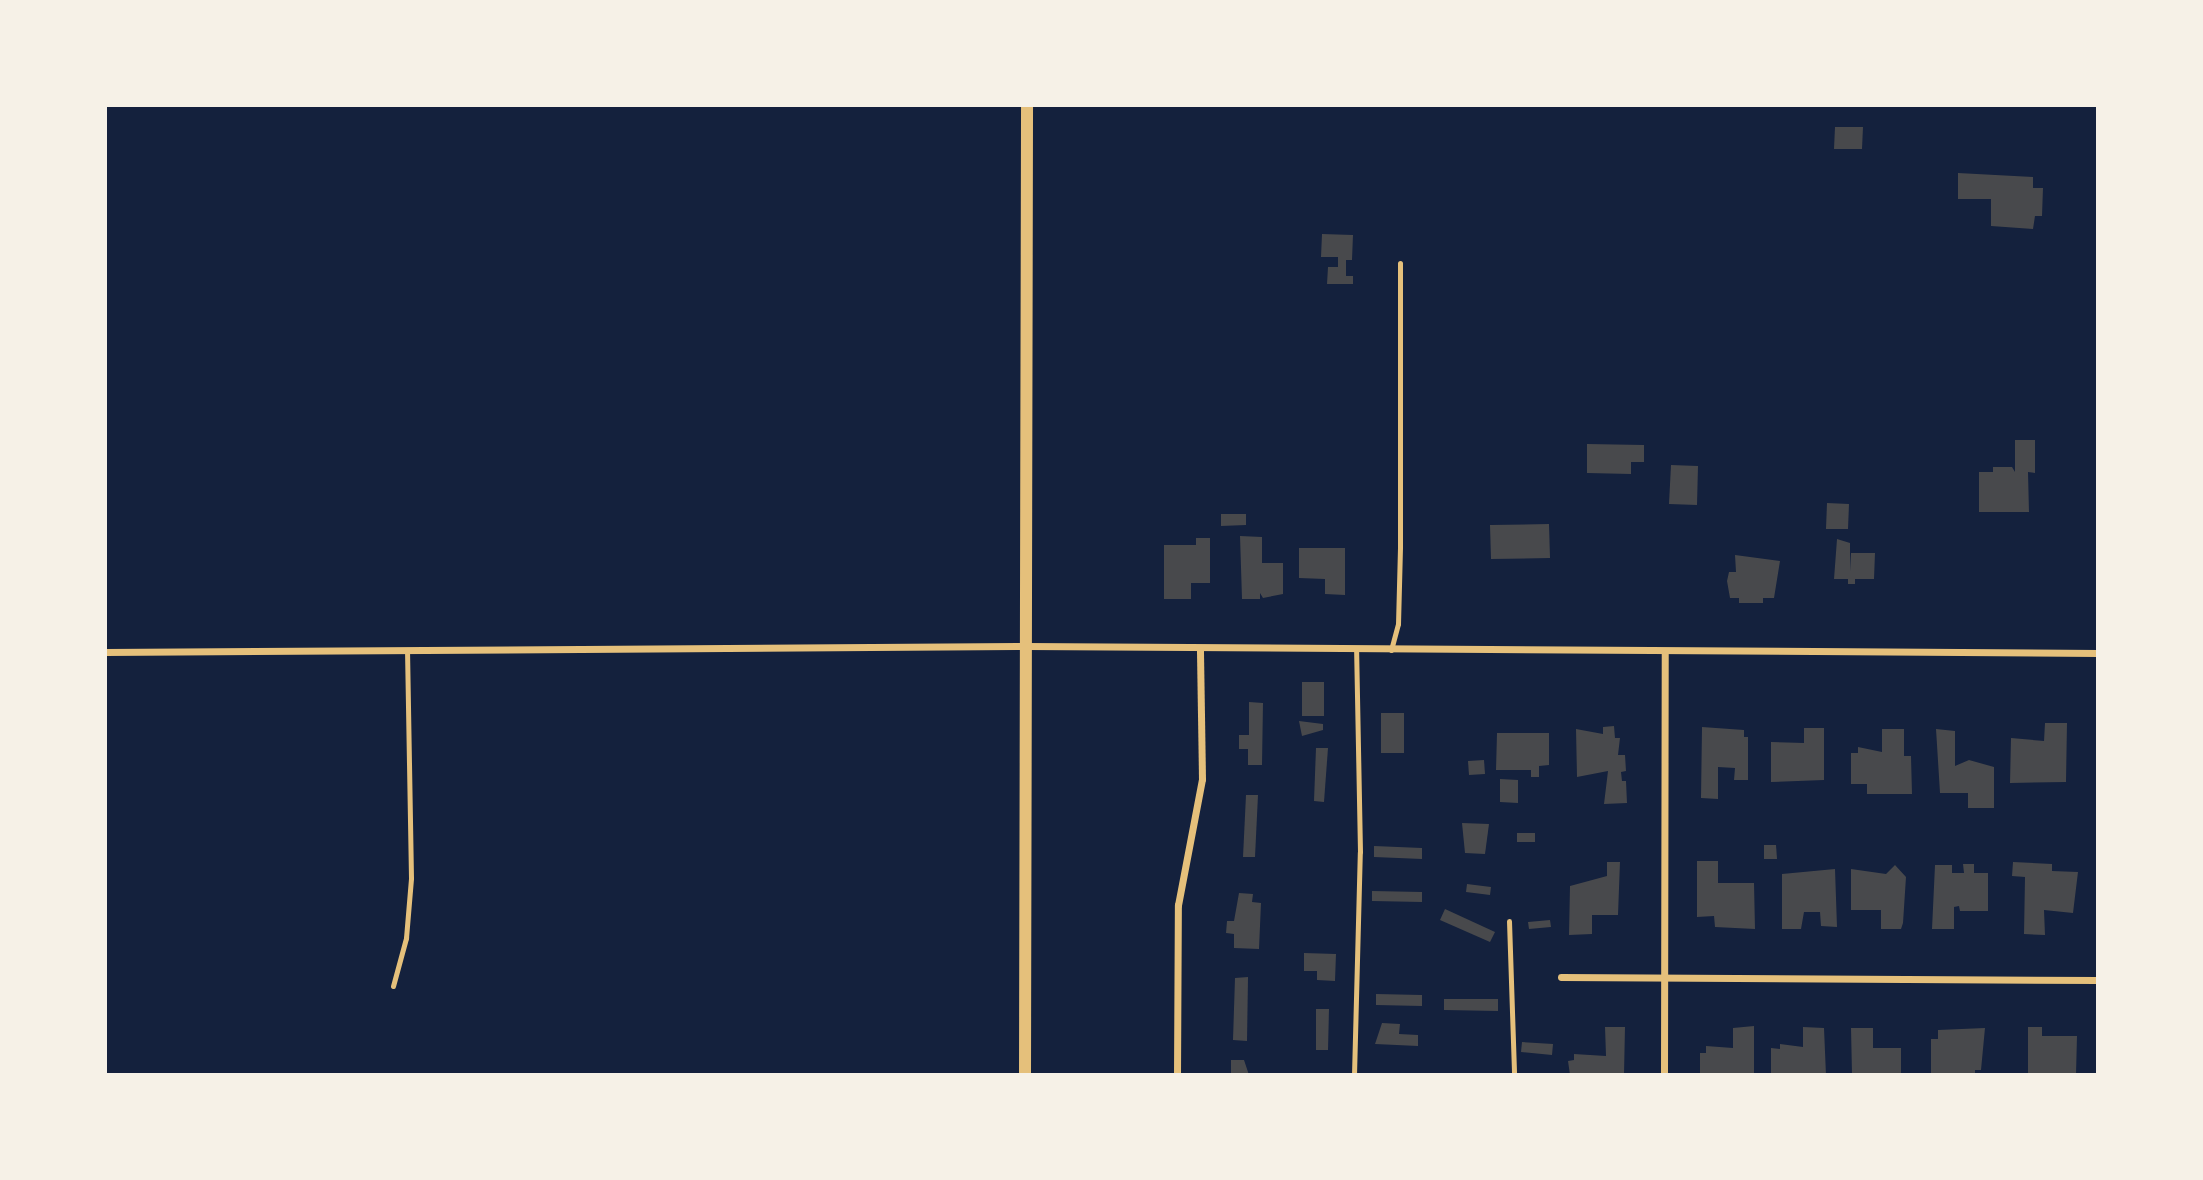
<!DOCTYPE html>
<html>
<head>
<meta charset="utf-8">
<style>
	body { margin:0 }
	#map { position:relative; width:2203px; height:1180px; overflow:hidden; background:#14213d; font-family:"Source Sans 3",sans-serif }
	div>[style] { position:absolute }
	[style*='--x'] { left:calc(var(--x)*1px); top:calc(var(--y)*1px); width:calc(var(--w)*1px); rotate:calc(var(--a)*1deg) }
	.building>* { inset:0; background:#48494c }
	.service>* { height:5px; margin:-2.5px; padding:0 2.5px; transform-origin:2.5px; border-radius:2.5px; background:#e5c07b }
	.minor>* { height:7px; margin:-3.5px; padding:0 3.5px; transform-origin:3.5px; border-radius:3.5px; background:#e5c07b }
	.tertiary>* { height:12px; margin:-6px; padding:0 6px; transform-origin:6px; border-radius:6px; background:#e5c07b }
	span { translate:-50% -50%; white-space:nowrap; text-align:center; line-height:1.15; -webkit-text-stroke:5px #f6f1e7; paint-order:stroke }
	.frame { position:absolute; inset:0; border:107px solid #f6f1e7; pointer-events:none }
</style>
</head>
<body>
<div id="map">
	<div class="building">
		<div style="clip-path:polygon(1835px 127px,1863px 127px,1862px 149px,1834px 149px)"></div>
		<div style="clip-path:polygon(1958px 173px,2033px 177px,2033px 188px,2043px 188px,2042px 216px,2035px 216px,2033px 229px,1991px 226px,1991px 199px,1958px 199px)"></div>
		<div style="clip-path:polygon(1322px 234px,1353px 235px,1352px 260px,1346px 260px,1346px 276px,1353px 276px,1353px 284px,1327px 284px,1328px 267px,1338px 267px,1338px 257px,1321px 257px)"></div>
		<div style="clip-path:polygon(2015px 440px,2035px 440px,2035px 473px,2028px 472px,2029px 512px,1979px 512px,1979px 472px,1993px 472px,1993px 467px,2012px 467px,2015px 472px)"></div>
		<div style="clip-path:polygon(1587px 444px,1644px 445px,1644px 462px,1631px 462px,1631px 474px,1587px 473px)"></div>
		<div style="clip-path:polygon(1671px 465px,1698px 466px,1697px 505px,1669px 504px)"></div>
		<div style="clip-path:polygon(1827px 503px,1849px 504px,1848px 529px,1826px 529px)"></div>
		<div style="clip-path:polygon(1221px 514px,1246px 514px,1246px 525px,1221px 526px)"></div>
		<div style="clip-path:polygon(1549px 524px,1550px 558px,1491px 559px,1490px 525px)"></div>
		<div style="clip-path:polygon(1240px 536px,1262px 537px,1262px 563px,1283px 563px,1283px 594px,1263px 598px,1260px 593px,1260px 599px,1242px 599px)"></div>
		<div style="clip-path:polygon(1196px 538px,1210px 538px,1210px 583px,1191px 583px,1191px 599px,1164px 599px,1164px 545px,1196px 545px)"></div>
		<div style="clip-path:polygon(1837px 539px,1850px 543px,1850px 571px,1851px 553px,1875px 553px,1874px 579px,1855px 579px,1855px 584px,1848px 584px,1848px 579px,1834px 579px)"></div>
		<div style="clip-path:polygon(1299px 548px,1345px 548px,1345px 595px,1325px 594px,1325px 579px,1299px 578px)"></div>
		<div style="clip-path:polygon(1735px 555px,1780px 561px,1774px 598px,1763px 598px,1763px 603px,1739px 603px,1739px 598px,1730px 598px,1727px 581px,1729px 572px,1736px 572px)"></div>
		<div style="clip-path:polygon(1302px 682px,1324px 682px,1324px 716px,1302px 716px)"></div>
		<div style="clip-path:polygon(1249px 702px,1263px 703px,1262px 765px,1248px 765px,1248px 749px,1239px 749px,1239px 735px,1249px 735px)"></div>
		<div style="clip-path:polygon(1381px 713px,1404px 713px,1404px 753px,1381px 753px)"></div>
		<div style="clip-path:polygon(1299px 721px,1323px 724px,1323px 730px,1302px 736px)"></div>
		<div style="clip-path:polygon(2045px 723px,2067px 723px,2066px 782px,2010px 783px,2011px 738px,2044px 741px)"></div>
		<div style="clip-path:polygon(1614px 726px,1615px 738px,1620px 738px,1618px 755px,1625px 755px,1626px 771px,1621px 772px,1622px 781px,1626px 781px,1627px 803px,1604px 804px,1608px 771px,1577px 777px,1576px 729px,1603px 734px,1603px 727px)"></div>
		<div style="clip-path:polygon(1702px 727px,1744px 730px,1744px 737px,1748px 737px,1748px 780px,1734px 780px,1735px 768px,1718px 767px,1718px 799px,1701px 798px)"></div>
		<div style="clip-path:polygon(1804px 728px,1824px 728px,1824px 780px,1771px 782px,1771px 742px,1804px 743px)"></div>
		<div style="clip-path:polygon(1882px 729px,1904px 729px,1904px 756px,1911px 756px,1912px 794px,1867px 794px,1867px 784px,1851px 784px,1851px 753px,1858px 753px,1858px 747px,1882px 752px)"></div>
		<div style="clip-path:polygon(1936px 729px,1955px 731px,1955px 766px,1969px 760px,1994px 767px,1994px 808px,1968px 808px,1968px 793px,1940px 793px)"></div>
		<div style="clip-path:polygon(1497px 733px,1549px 733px,1549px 765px,1539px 766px,1539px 777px,1531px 777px,1531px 770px,1496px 770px)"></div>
		<div style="clip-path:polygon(1316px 748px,1328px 748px,1324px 802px,1314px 801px)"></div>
		<div style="clip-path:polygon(1484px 760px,1485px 774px,1469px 775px,1468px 761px)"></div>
		<div style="clip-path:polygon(1500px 779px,1518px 780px,1518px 803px,1500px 802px)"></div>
		<div style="clip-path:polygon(1246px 795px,1258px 795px,1255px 857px,1243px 857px)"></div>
		<div style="clip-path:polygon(1462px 823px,1489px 824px,1485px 854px,1465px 853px)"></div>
		<div style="clip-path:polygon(1517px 833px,1535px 833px,1535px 842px,1517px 842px)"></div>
		<div style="clip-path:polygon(1764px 845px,1776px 845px,1777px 859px,1764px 859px)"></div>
		<div style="clip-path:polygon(1374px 846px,1422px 848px,1422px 859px,1374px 857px)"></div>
		<div style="clip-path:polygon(1697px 861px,1718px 861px,1718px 883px,1754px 883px,1755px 929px,1715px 927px,1714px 916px,1697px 917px)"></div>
		<div style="clip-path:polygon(1607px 862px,1620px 862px,1618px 915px,1592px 915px,1592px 934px,1569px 935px,1570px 886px,1607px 876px)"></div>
		<div style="clip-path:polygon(2013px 862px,2052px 864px,2052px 871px,2078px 872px,2073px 913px,2044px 910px,2045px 935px,2024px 934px,2025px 877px,2012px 876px)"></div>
		<div style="clip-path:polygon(1963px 864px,1974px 864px,1974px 873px,1988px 873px,1988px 911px,1960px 911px,1959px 906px,1954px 907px,1954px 929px,1932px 929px,1935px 865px,1952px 865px,1952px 873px,1964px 873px)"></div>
		<div style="clip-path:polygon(1895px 865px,1906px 877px,1903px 923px,1901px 929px,1881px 929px,1881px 910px,1851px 910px,1851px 869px,1886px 874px)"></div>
		<div style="clip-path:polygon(1835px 869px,1837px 927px,1821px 926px,1820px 912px,1804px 912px,1801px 929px,1782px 929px,1782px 874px)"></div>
		<div style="clip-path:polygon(1467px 884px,1491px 887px,1490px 895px,1466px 892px)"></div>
		<div style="clip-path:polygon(1372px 891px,1422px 892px,1422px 902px,1372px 901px)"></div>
		<div style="clip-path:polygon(1239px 893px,1253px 894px,1252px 902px,1261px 903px,1259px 949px,1234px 948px,1234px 934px,1226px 933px,1227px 921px,1234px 921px)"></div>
		<div style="clip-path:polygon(1445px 909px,1495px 932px,1490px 942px,1440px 920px)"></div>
		<div style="clip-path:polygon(1550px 920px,1551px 927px,1529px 929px,1528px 922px)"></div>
		<div style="clip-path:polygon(1304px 953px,1336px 954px,1335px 981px,1317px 980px,1317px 971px,1304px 971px)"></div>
		<div style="clip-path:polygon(1248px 977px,1247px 1041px,1233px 1040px,1235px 978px)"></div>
		<div style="clip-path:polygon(1376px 994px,1422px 995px,1422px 1006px,1376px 1005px)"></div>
		<div style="clip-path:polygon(1444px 999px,1498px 999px,1498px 1011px,1444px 1010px)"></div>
		<div style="clip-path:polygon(1316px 1009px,1329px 1009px,1328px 1050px,1316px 1050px)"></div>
		<div style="clip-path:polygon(1382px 1023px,1400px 1024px,1399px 1034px,1418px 1035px,1418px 1046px,1375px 1044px)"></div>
		<div style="clip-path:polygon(1754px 1026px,1754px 1075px,1700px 1075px,1700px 1053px,1706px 1053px,1706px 1046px,1733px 1048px,1733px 1028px)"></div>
		<div style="clip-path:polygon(1605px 1027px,1625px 1027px,1624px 1075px,1570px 1075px,1568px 1061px,1574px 1060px,1574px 1054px,1606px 1056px)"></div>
		<div style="clip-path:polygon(1803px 1027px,1824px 1028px,1826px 1075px,1771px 1075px,1771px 1048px,1780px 1049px,1780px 1044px,1803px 1047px)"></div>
		<div style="clip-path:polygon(2028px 1027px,2042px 1027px,2042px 1036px,2077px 1036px,2076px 1075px,2028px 1075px)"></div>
		<div style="clip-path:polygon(1851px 1028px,1873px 1028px,1873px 1048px,1901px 1048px,1901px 1075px,1852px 1075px)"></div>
		<div style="clip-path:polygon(1985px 1028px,1981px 1070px,1975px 1070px,1975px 1075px,1931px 1075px,1931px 1039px,1938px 1039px,1938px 1030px)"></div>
		<div style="clip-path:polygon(1522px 1042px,1553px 1044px,1552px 1055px,1521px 1052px)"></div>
		<div style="clip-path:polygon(1231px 1060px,1244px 1060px,1249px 1075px,1231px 1075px)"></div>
	</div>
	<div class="service">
		<div style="--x:1391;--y:650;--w:27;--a:-75"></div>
		<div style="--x:1398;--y:624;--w:77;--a:-88.5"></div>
		<div style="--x:1400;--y:547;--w:284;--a:-90"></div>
		<div style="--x:1509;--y:921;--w:154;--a:88.1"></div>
		<div style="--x:393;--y:986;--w:50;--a:-74.8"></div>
		<div style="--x:406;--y:938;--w:60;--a:-85.2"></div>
		<div style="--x:411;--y:878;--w:227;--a:-91"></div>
		<div style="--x:1354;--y:1075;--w:223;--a:-88.5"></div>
		<div style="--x:1360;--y:852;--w:202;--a:-91.1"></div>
	</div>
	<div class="minor">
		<div style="--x:105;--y:652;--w:921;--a:-0.37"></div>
		<div style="--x:1026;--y:646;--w:1072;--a:0.37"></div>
		<div style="--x:1561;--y:977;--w:537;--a:0.32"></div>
		<div style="--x:1177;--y:1075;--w:170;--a:-89.7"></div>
		<div style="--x:1178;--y:905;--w:128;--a:-79.2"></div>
		<div style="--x:1202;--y:779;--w:131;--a:-90.9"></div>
		<div style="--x:1664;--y:1075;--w:423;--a:-89.9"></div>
	</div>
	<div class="tertiary">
		<div style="--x:1025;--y:1075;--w:970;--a:-89.88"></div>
	</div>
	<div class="frame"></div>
</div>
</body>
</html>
